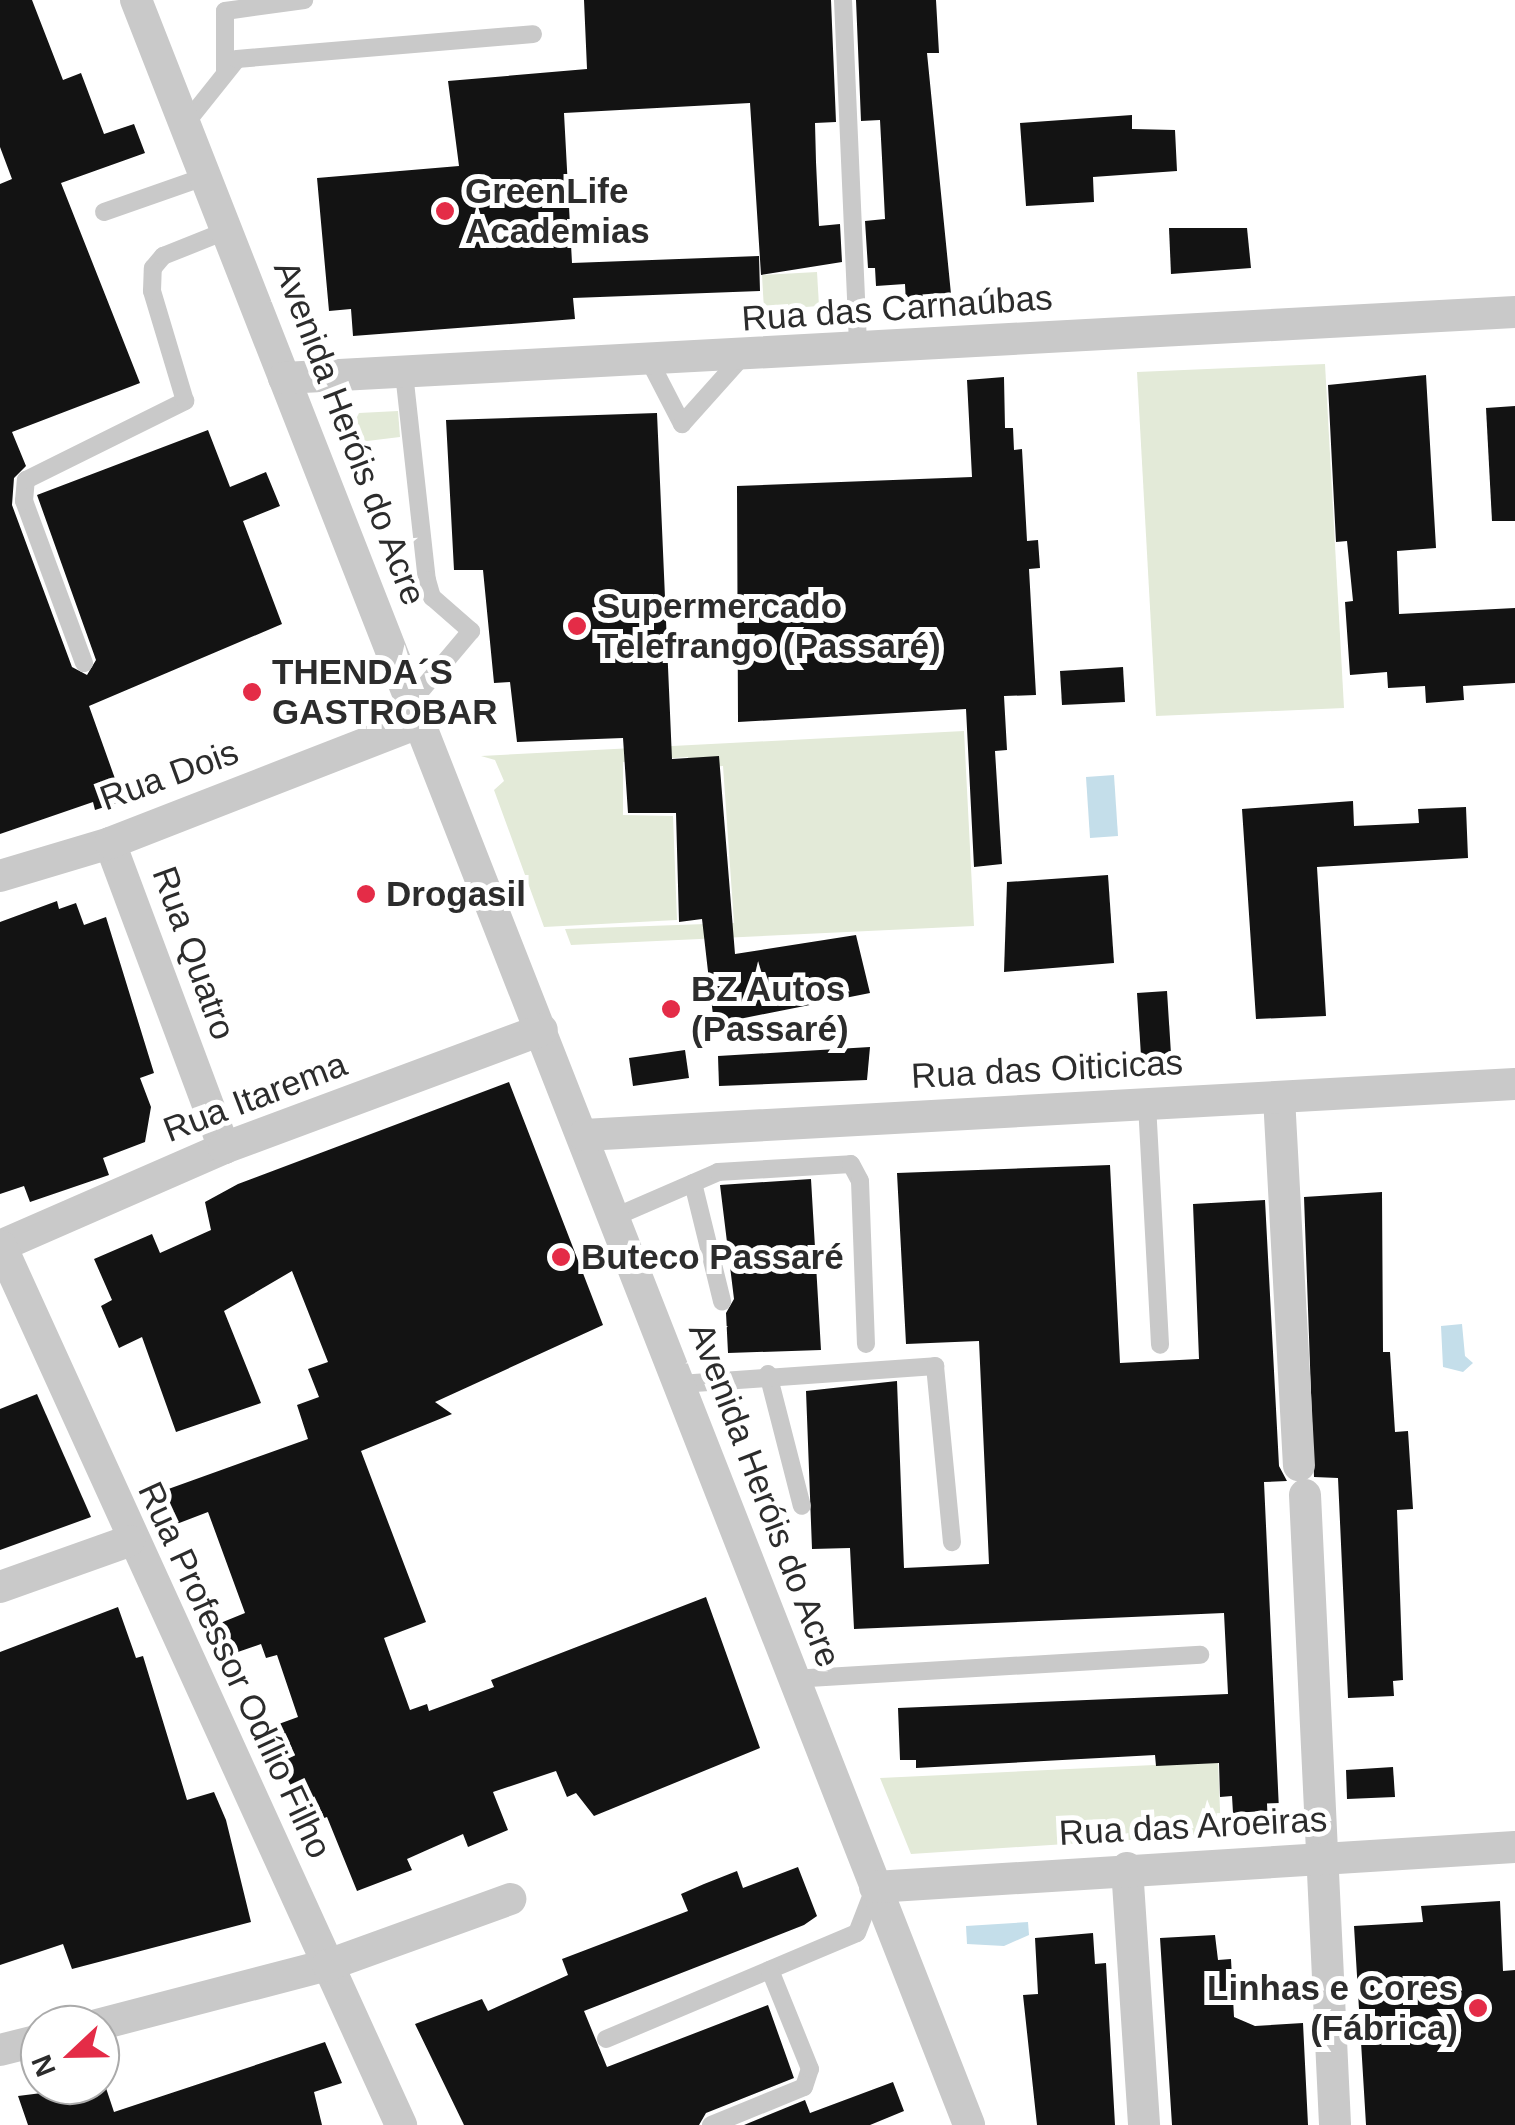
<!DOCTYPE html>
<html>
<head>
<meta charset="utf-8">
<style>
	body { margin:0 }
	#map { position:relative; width:1515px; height:2125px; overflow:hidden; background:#fff; font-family:Arial,sans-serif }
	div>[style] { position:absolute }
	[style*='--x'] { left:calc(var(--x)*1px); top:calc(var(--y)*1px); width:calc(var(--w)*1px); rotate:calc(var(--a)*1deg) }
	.green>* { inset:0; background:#e3ead8 }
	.water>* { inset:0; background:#c4deea }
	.building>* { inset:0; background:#131313 }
	.lane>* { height:18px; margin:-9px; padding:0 9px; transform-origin:9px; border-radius:9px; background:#c9c9c9 }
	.street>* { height:32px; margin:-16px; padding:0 16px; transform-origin:16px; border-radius:16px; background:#c9c9c9 }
	.dots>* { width:28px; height:28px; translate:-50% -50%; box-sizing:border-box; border:5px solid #fff; border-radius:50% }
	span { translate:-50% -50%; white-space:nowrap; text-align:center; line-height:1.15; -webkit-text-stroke:10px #fff; paint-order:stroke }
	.poi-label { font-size:35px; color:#2c2c2c; font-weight:700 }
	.left { translate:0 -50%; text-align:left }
	.right { translate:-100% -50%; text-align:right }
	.street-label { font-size:35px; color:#2c2c2c }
	.north { position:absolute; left:20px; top:2005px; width:100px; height:100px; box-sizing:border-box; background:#fff; border:2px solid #ababab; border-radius:50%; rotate:248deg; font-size:28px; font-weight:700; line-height:40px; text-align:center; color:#2c2c2c }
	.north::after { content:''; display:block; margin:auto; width:35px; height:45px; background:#e42c47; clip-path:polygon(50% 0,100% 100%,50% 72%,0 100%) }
</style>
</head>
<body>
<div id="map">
	<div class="green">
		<div style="clip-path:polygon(817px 272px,819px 306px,764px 310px,762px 275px)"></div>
		<div style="clip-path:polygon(1325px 364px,1344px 708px,1156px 716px,1137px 372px)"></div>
		<div style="clip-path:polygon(398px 411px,400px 437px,359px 442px,352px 427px,359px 413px)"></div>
		<div style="clip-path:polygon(964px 731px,974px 926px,571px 945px,565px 929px,734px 923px,723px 766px,688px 768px,688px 757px,623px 762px,623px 815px,673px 816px,677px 920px,544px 927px,494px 790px,504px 781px,495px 760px,481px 756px)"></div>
		<div style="clip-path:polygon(1218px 1762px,1221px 1834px,911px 1854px,880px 1778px)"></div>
	</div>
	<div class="water">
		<div style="clip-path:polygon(1114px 775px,1118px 836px,1090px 838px,1086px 777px)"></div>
		<div style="clip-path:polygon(1462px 1324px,1465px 1356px,1473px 1363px,1463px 1372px,1443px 1367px,1441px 1326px)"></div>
		<div style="clip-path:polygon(1028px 1922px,1029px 1935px,1004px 1946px,967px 1944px,966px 1926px)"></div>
	</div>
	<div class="building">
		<div style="clip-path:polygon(0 0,32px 0,63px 80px,81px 73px,104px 134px,134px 124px,145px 153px,61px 183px,140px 383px,12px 432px,26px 466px,14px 478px,12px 505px,72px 667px,87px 675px,96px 660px,37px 495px,208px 430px,230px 487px,266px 472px,280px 506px,243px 521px,282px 624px,89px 706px,123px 801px,95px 810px,93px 802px,0 834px,0 184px,12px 179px,0 147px)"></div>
		<div style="clip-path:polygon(584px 0,831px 0,836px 122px,815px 123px,816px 162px,819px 226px,840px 224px,842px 262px,761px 275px,750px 103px,564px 113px,572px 263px,759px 256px,760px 291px,573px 298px,575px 319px,353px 336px,351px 309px,329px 311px,317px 178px,459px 166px,448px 81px,587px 69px)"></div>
		<div style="clip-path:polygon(856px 0,936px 0,939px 53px,927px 53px,952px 304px,906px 304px,905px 284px,876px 286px,875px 268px,868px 268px,865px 221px,885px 219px,882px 158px,880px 120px,861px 121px)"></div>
		<div style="clip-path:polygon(1132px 115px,1132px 129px,1175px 130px,1177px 171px,1093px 177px,1094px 202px,1026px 206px,1020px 123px)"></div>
		<div style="clip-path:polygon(1169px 228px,1247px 228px,1251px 268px,1171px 274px)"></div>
		<div style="clip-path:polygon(1426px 375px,1436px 548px,1397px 551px,1399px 614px,1515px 608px,1515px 683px,1463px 686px,1464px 700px,1426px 703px,1425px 686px,1388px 688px,1387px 672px,1350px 675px,1345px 602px,1353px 601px,1347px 541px,1336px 542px,1328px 385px)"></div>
		<div style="clip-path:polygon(1004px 377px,1005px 428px,1013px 428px,1014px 450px,1022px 449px,1027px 541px,1038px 540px,1040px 568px,1029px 569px,1036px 695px,1004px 696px,1007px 750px,995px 751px,1002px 864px,974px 867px,966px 709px,738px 722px,737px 486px,972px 477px,967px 380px)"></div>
		<div style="clip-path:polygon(1515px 406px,1515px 521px,1492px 521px,1486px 408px)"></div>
		<div style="clip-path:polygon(657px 413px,672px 759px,719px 756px,735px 954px,856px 935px,870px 993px,714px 1024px,702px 919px,679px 922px,676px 813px,628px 813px,623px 738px,517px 742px,510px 682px,494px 683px,483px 570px,454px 570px,446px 420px)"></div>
		<div style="clip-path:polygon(1123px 667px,1125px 702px,1062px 705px,1060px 671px)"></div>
		<div style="clip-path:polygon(1353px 801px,1354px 826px,1419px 823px,1418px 809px,1466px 807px,1468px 858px,1317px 867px,1326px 1016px,1256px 1019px,1242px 809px)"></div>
		<div style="clip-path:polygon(1108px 875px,1114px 963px,1004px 972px,1007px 882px)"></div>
		<div style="clip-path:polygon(57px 901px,59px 909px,76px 903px,84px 925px,106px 917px,154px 1073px,140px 1078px,151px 1107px,145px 1142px,103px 1158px,109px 1175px,30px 1202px,24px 1186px,0 1194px,0 922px)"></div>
		<div style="clip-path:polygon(1167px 991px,1171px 1054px,1141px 1056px,1137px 993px)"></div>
		<div style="clip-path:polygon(870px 1047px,867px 1080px,719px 1086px,718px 1056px)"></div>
		<div style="clip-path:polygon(685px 1050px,689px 1078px,633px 1086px,629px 1058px)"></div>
		<div style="clip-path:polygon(509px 1082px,603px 1325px,435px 1402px,452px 1414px,361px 1451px,426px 1622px,384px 1638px,410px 1710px,427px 1704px,429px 1711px,494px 1687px,491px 1680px,706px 1597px,760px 1748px,594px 1816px,576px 1793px,567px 1797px,556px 1771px,493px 1792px,508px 1830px,468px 1847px,463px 1834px,407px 1859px,412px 1870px,357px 1891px,327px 1817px,308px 1824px,265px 1729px,298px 1717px,277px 1655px,266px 1658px,261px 1644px,232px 1654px,218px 1624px,245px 1613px,208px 1512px,174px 1525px,160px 1492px,308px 1439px,297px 1405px,319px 1397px,308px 1369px,328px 1362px,292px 1271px,224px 1311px,261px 1403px,176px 1432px,142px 1337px,119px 1348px,101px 1306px,112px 1300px,94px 1259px,152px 1234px,160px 1253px,211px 1230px,205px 1202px,238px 1184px)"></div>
		<div style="clip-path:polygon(1110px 1165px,1120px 1363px,1199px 1359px,1193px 1204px,1265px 1200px,1279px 1466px,1287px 1481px,1264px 1482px,1279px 1810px,1233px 1813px,1232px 1796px,1220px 1797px,1219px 1763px,1156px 1766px,1155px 1755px,916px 1768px,916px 1760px,900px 1760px,898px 1708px,1228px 1694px,1224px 1613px,854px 1629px,850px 1548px,812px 1549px,806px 1391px,897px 1381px,904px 1568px,989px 1564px,979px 1341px,906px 1344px,897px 1173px)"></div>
		<div style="clip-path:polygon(811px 1179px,821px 1350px,728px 1353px,726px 1313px,734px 1299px,720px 1185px)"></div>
		<div style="clip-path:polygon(1382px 1192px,1383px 1352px,1390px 1352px,1395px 1432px,1408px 1431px,1413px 1509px,1397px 1510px,1403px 1680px,1393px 1681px,1394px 1696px,1348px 1698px,1338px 1478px,1314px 1477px,1304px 1197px)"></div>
		<div style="clip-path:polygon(37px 1394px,91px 1517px,0 1550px,0 1409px)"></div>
		<div style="clip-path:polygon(118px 1607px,136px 1658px,143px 1656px,187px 1800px,214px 1792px,226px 1820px,251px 1922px,72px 1969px,63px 1944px,0 1965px,0 1652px)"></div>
		<div style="clip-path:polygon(1393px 1767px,1395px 1797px,1347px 1799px,1346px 1770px)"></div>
		<div style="clip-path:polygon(798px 1867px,817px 1916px,804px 1925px,584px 2011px,607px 2067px,768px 2005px,794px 2078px,706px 2113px,699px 2125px,464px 2125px,415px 2024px,482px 1999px,488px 2011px,568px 1975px,562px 1959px,688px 1911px,681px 1894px,704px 1884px,737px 1871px,743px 1888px)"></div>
		<div style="clip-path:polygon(1500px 1901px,1503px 1971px,1515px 1970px,1515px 2125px,1366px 2125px,1354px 1926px,1423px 1922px,1421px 1906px)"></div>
		<div style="clip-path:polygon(1093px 1933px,1095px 1964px,1106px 1963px,1115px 2125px,1037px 2125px,1023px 1995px,1038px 1994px,1035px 1938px)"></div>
		<div style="clip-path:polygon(1215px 1935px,1218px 1960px,1231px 1959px,1234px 2017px,1255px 2026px,1303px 2023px,1308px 2125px,1172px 2125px,1160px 1938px)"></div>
		<div style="clip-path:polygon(325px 2042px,342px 2083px,314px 2092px,322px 2125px,28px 2125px,18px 2096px,105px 2085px,114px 2112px)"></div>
		<div style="clip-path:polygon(893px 2082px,904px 2111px,870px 2125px,744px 2125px,805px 2100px,810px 2113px)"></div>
	</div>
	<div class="lane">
		<div style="--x:843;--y:0;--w:348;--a:87.5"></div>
		<div style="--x:225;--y:73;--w:62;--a:-90"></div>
		<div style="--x:225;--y:11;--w:80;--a:-7.9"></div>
		<div style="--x:186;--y:123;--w:82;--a:-51.4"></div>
		<div style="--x:237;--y:59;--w:297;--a:-4.8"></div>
		<div style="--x:104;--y:212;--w:109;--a:-19.3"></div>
		<div style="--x:650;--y:362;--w:70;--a:62.7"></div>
		<div style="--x:682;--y:424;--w:89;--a:-48.2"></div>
		<div style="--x:404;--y:373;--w:208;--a:83.7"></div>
		<div style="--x:427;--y:580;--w:18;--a:74"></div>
		<div style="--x:432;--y:597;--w:52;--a:41.1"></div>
		<div style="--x:471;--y:631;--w:92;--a:130.1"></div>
		<div style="--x:84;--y:663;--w:173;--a:-110.3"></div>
		<div style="--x:24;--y:501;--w:21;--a:-85"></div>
		<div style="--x:26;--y:480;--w:178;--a:-26.4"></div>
		<div style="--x:185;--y:401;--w:115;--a:-106.7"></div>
		<div style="--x:152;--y:291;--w:23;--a:-88"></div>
		<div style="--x:153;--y:268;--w:16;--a:-50"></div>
		<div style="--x:163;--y:256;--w:70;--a:-21.8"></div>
		<div style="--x:1147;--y:1104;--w:241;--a:86.9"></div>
		<div style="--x:693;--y:1183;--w:122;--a:76.2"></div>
		<div style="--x:617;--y:1216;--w:110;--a:-23.5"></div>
		<div style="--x:718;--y:1172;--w:133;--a:-3.4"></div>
		<div style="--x:851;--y:1164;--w:19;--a:62"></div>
		<div style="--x:860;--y:1181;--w:163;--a:87.9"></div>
		<div style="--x:768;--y:1374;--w:136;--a:75.6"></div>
		<div style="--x:680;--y:1384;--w:256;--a:-4"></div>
		<div style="--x:935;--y:1366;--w:177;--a:84.5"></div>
		<div style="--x:792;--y:1679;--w:409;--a:-3.4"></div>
		<div style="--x:606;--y:2039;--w:272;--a:-22.9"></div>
		<div style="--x:857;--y:1933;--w:47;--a:-68.9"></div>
		<div style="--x:711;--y:2125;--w:100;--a:-22.2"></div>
		<div style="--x:804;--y:2087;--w:19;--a:-72"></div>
		<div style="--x:810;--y:2069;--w:107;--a:-112"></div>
	</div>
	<div class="street">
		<div style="--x:136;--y:0;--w:2282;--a:68.59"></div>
		<div style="--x:284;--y:378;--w:1233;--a:-3.07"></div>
		<div style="--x:110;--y:843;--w:326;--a:69.5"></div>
		<div style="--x:0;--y:876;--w:115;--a:-16.7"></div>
		<div style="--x:110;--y:843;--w:333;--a:-21.3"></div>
		<div style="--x:1279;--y:1097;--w:369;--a:86.9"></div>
		<div style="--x:584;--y:1135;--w:932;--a:-3.14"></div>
		<div style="--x:0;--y:1246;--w:244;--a:-23.6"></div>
		<div style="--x:224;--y:1148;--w:339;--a:-20.4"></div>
		<div style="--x:1;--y:1246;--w:966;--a:65.53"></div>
		<div style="--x:1305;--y:1495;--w:631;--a:87.27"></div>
		<div style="--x:0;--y:1587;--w:137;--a:-19.6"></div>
		<div style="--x:1127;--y:1868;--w:258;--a:86.2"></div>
		<div style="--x:875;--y:1887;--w:641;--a:-3.58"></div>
		<div style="--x:97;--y:2025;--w:239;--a:-14.6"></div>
		<div style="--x:328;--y:1965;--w:194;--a:-19.9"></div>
		<div style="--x:0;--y:2050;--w:41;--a:-14"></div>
	</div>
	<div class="dots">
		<div style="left:445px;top:211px;background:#e42c47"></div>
		<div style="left:577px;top:626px;background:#e42c47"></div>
		<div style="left:252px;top:692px;background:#e42c47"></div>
		<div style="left:366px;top:894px;background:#e42c47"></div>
		<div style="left:671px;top:1009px;background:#e42c47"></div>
		<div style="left:561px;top:1257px;background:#e42c47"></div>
		<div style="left:1478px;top:2008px;background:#e42c47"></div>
	</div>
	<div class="poi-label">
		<span class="left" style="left:465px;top:211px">GreenLife<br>Academias</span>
		<span class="left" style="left:597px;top:626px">Supermercado<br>Telefrango (Passaré)</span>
		<span class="left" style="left:272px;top:692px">THENDA´S<br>GASTROBAR</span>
		<span class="left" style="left:386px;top:894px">Drogasil</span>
		<span class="left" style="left:691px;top:1009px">BZ Autos<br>(Passaré)</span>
		<span class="left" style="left:581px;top:1257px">Buteco Passaré</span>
		<span class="right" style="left:1458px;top:2008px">Linhas e Cores<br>(Fábrica)</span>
	</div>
	<div class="street-label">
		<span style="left:897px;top:308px;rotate:-4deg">Rua das Carnaúbas</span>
		<span style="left:350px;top:433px;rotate:69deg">Avenida Heróis do Acre</span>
		<span style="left:169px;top:775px;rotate:-20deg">Rua Dois</span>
		<span style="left:194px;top:953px;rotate:70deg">Rua Quatro</span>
		<span style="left:1047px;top:1069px;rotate:-3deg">Rua das Oiticicas</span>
		<span style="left:255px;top:1097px;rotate:-21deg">Rua Itarema</span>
		<span style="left:765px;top:1495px;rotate:69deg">Avenida Heróis do Acre</span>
		<span style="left:235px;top:1670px;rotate:65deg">Rua Professor Odílio Filho</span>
		<span style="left:1193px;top:1826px;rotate:-3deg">Rua das Aroeiras</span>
	</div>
	<div class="north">N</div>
</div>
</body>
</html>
